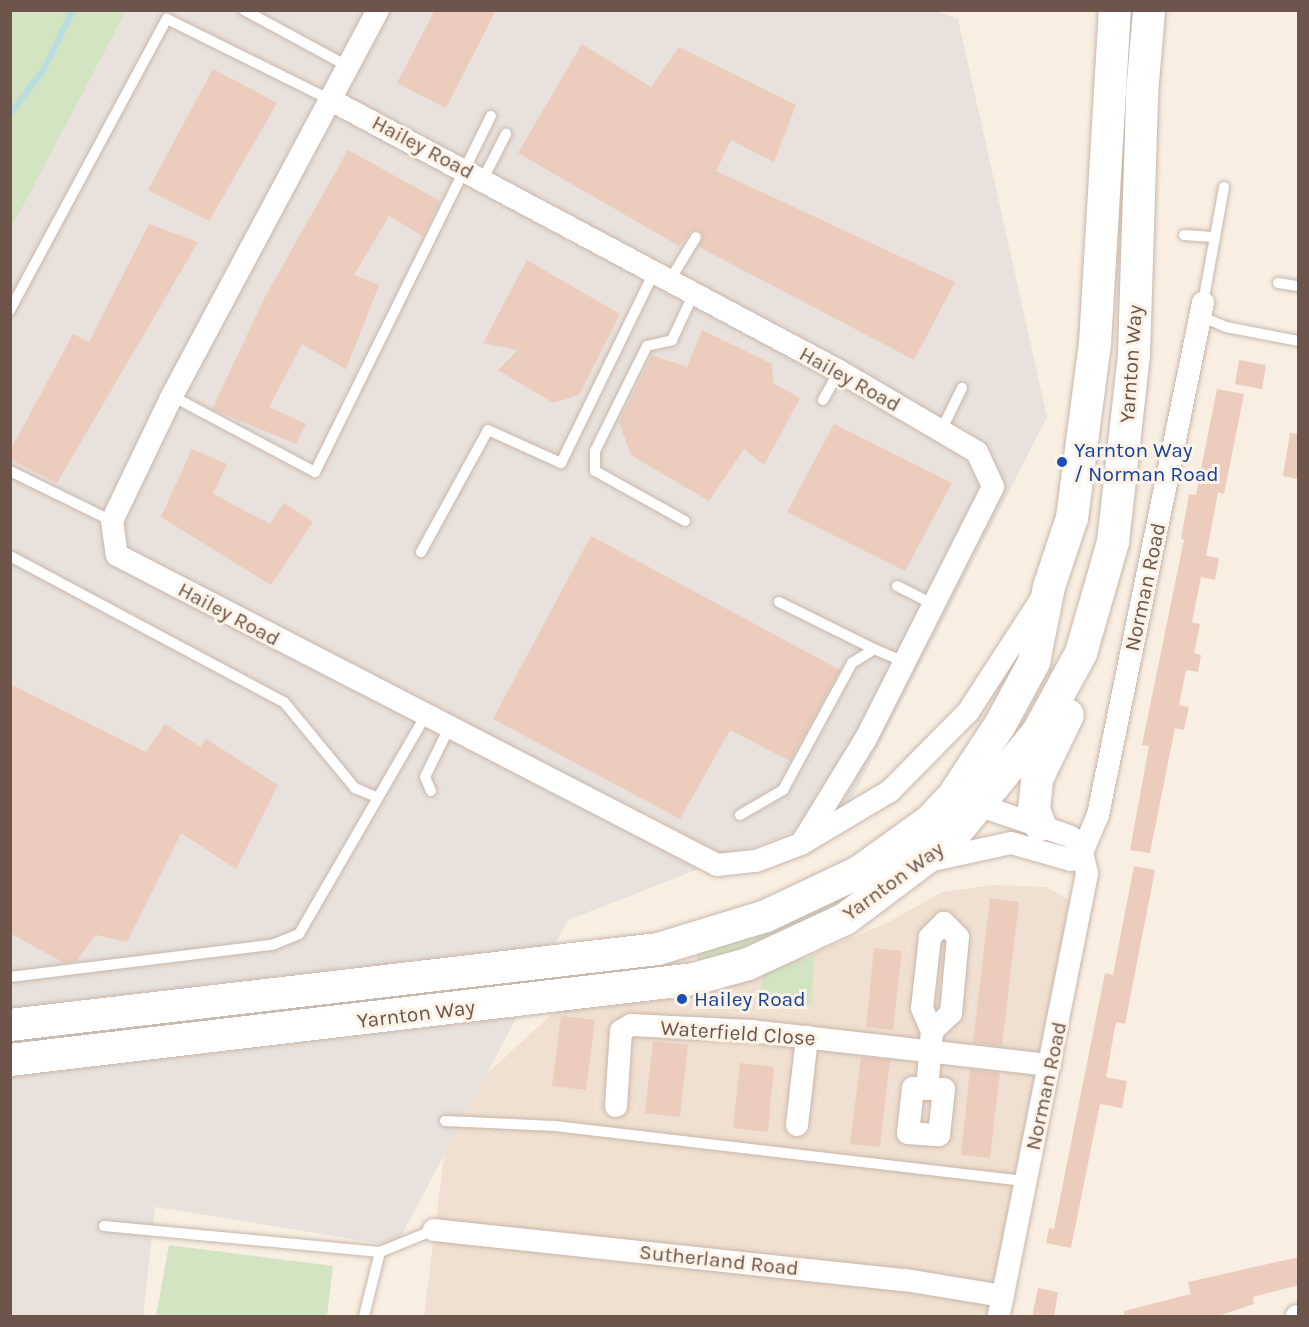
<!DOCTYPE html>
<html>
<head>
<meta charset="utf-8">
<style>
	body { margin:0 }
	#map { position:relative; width:1309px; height:1327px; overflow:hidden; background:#f9eee2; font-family:Karla,sans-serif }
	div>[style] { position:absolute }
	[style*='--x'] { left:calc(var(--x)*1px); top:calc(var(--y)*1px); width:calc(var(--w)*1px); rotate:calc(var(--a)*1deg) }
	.residential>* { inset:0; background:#f0e0d1 }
	.industrial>* { inset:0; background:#e8e1dc }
	.green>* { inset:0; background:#d2e4c2 }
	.stream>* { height:6px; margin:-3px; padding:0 3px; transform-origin:3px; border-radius:3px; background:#b9dde0 }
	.building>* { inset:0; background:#ebccbd }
	.roads { filter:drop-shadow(0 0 2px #c8b6aa) drop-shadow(0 0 2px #c8b6aa) }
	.lane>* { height:10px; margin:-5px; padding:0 5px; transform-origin:5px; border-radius:5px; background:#fff }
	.street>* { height:22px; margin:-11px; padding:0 11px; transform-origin:11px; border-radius:11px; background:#fff }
	.secondary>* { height:32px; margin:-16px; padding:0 16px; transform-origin:16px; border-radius:16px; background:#fff }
	.dots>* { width:16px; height:16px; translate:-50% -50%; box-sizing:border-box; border:3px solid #fdf3e7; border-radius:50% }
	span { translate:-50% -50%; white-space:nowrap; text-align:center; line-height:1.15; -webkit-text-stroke:6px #fdf3e7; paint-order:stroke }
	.street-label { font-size:21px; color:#6d554b }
	.transit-label { font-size:21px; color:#164399 }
	.left { translate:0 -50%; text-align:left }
	.frame { position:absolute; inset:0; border:12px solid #6d554b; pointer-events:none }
</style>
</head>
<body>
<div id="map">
	<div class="residential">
		<div style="clip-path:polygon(994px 885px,1046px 887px,1070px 900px,988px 1316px,424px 1316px,450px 1108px,555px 1011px,680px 998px,763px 974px,885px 924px,942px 892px)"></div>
	</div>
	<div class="industrial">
		<div style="clip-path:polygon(933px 10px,958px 19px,1047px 417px,845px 812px,568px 920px,396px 1246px,155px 1207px,143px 1316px,11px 1316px,11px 229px,126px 11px)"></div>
	</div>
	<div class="green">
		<div style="clip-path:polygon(11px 10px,126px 11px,11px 229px,10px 11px)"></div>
		<div style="clip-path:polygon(892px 875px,852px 902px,745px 950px,698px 961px,696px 950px,757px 935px)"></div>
		<div style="clip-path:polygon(815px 955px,811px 1005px,759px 1000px,763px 974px)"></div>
		<div style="clip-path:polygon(654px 960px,654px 972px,265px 1018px,267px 1009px)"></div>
		<div style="clip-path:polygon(169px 1245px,333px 1266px,327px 1316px,156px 1316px)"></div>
	</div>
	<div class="stream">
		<div style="--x:10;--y:114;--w:56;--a:-52.9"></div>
		<div style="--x:44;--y:69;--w:66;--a:-63.8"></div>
	</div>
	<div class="building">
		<div style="clip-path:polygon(435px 10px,496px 10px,446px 108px,397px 83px)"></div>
		<div style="clip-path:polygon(582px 44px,651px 87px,679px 47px,796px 105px,774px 162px,731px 140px,716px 171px,955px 282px,914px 360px,699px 247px,703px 238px,699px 230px,692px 231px,679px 246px,518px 153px)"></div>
		<div style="clip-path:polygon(213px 69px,277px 103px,209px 221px,148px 190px)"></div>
		<div style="clip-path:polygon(348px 150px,440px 201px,423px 236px,389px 216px,354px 275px,379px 285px,346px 369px,302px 344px,269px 407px,306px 424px,296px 444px,212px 409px,265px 297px)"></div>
		<div style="clip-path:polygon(149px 224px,198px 242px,57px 483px,10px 459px,10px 451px,73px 334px,89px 342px)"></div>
		<div style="clip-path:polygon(527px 260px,620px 314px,579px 395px,553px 403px,498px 370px,518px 350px,483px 343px)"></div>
		<div style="clip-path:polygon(702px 330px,772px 364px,773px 383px,800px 398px,764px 465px,744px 449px,709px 501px,631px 455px,619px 422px,652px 355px,687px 367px)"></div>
		<div style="clip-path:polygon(1239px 360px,1266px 365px,1262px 389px,1235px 384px)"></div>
		<div style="clip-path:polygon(1217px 389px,1244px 394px,1224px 494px,1218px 492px,1206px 556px,1219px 558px,1215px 580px,1201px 577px,1192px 622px,1200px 624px,1194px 653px,1201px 655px,1198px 672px,1186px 670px,1179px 705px,1189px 707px,1184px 730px,1175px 728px,1150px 853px,1130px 850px,1149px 746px,1142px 745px,1184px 540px,1181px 539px,1189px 494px,1196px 495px)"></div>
		<div style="clip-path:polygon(834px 424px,952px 483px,905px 571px,787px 512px)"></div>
		<div style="clip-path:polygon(1290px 433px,1299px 434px,1299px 479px,1283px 476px)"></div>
		<div style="clip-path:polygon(192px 449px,227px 464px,213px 494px,270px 524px,284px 503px,313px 522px,271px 585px,161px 517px)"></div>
		<div style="clip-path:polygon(591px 536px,840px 670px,790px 761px,730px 730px,680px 819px,493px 719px)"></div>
		<div style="clip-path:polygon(10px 684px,146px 752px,165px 724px,200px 747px,206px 739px,278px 785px,236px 869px,181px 833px,127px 942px,96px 935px,76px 961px,64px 963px,10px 933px)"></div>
		<div style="clip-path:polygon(1134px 866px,1155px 870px,1125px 1024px,1116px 1022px,1106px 1077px,1127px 1081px,1122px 1108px,1100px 1104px,1071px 1248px,1046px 1243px,1049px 1228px,1054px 1229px,1105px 973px,1113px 975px)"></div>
		<div style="clip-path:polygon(990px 898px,1019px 902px,1002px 1046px,973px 1043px)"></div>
		<div style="clip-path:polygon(874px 948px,902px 951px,893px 1030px,866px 1027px)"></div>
		<div style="clip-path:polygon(561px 1016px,595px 1020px,586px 1090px,552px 1086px)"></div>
		<div style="clip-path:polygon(653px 1041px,688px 1045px,680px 1117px,645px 1113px)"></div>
		<div style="clip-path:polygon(861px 1057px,890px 1060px,880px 1147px,850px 1144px)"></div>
		<div style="clip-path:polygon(740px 1063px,774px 1067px,768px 1132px,733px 1128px)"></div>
		<div style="clip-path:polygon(970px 1069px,1000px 1073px,990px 1158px,961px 1155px)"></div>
		<div style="clip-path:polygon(1299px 1257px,1299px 1285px,1253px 1297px,1254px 1304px,1215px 1317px,1125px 1317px,1124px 1311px,1191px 1294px,1188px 1282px)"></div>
		<div style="clip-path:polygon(1038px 1288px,1058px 1292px,1054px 1317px,1032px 1317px)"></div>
	</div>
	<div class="roads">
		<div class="lane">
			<div style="--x:244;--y:10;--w:117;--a:28.5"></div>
			<div style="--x:483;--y:179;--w:51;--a:-62.9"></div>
			<div style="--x:1184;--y:235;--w:29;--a:4"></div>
			<div style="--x:670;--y:280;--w:50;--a:-58.8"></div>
			<div style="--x:1278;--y:283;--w:20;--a:9"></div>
			<div style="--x:1203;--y:303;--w:118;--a:-79.7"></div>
			<div style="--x:10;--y:310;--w:331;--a:-61.7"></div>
			<div style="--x:167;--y:19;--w:181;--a:26.3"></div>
			<div style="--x:1200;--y:316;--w:28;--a:23"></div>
			<div style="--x:1226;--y:327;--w:73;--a:11"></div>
			<div style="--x:172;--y:396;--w:162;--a:28"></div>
			<div style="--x:315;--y:472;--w:397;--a:-63.7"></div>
			<div style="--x:823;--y:400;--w:33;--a:-61"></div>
			<div style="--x:941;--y:431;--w:48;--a:-64"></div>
			<div style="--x:10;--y:471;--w:114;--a:26.1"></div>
			<div style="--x:685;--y:521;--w:103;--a:-150.9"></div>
			<div style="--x:595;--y:471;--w:20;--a:-90"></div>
			<div style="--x:595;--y:451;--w:117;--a:-63.7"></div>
			<div style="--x:647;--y:346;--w:26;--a:-13"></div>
			<div style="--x:672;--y:340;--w:52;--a:-64.9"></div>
			<div style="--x:421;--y:552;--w:139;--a:-61.2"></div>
			<div style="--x:488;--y:430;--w:80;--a:24.3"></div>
			<div style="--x:561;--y:463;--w:212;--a:-64"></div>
			<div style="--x:10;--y:556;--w:310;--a:28.1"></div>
			<div style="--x:284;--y:702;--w:112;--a:50.5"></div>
			<div style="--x:355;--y:788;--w:25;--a:23"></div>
			<div style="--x:897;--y:586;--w:40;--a:26.6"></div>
			<div style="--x:779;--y:602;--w:106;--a:26.3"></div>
			<div style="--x:431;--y:791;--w:15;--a:-113"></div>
			<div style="--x:425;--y:777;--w:52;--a:-63.9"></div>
			<div style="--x:740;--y:815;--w:50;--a:-30.2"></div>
			<div style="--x:783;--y:790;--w:145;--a:-61.5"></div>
			<div style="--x:852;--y:663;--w:26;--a:-32"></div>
			<div style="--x:874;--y:649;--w:33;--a:23"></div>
			<div style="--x:10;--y:977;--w:264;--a:-7"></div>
			<div style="--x:272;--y:945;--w:29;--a:-22"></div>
			<div style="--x:299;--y:934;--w:251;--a:-59.9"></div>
			<div style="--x:445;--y:1121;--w:110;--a:2.6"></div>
			<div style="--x:555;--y:1126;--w:474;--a:6.7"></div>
			<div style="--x:104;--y:1226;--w:277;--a:5.4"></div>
			<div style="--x:380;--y:1252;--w:58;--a:-22.2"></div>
			<div style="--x:364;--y:1316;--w:66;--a:-76"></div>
		</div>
		<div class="street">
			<div style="--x:378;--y:10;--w:442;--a:118.1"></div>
			<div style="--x:170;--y:400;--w:134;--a:115.6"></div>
			<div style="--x:112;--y:521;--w:34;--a:82"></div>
			<div style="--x:117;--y:555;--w:675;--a:27.32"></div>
			<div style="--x:717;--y:865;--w:39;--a:-6"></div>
			<div style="--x:756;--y:861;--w:48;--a:-20.7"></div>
			<div style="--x:801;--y:844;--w:104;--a:-30.8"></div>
			<div style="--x:890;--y:791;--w:111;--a:-45.4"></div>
			<div style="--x:968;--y:712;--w:136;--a:-57"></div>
			<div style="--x:329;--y:99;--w:578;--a:28.07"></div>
			<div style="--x:839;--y:371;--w:160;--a:30.4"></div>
			<div style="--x:977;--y:452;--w:38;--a:65"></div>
			<div style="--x:993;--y:487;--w:284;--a:116.8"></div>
			<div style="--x:865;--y:740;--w:119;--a:121.5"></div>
			<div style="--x:966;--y:801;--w:109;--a:18.8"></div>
			<div style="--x:1069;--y:836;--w:13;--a:32"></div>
			<div style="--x:1080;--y:843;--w:32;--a:77"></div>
			<div style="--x:1087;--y:874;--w:451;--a:101.3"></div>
			<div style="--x:928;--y:861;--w:85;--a:-12.2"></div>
			<div style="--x:1011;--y:843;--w:62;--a:15.8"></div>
			<div style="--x:1071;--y:860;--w:11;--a:-27"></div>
			<div style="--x:1081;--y:855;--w:43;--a:-67"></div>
			<div style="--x:1098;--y:815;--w:523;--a:-78.41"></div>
			<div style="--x:927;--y:1089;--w:14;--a:-176"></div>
			<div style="--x:913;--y:1088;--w:45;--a:96.3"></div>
			<div style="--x:908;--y:1133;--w:31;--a:4"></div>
			<div style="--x:939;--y:1135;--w:46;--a:-83.8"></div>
			<div style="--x:944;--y:1089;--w:17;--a:180"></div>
			<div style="--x:927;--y:1089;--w:58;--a:-85.1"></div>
			<div style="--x:932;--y:1031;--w:26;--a:-43"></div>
			<div style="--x:951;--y:1013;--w:76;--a:-84.7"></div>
			<div style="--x:958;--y:937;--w:20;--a:-135"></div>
			<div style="--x:944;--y:923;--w:20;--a:135"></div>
			<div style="--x:930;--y:937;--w:71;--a:96.4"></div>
			<div style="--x:922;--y:1008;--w:25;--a:67"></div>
			<div style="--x:616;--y:1106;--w:75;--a:-86.2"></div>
			<div style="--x:621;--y:1031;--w:12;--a:-31"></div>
			<div style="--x:631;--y:1025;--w:120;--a:2.9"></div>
			<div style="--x:751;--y:1031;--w:301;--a:6.5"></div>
			<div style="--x:797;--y:1125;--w:89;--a:-83.5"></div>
			<div style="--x:434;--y:1230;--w:474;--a:6.1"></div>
			<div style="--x:905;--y:1280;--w:99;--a:9.3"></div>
			<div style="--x:1297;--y:1316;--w:1;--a:0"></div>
		</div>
		<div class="secondary">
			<div style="--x:1040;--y:825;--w:16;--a:-112"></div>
			<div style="--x:1034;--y:810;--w:31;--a:-84"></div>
			<div style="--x:1037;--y:779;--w:71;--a:-64.2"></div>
			<div style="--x:10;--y:1025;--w:652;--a:-6.69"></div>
			<div style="--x:658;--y:949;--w:113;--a:-17"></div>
			<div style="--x:766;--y:916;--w:103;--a:-25.3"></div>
			<div style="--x:859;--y:872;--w:89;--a:-35.8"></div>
			<div style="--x:931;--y:820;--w:34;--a:-47"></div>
			<div style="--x:954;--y:795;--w:84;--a:-56.7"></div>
			<div style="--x:1000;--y:725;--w:72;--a:-61.6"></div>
			<div style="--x:1034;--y:662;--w:76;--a:-78.7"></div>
			<div style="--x:1049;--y:587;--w:73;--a:-71.6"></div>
			<div style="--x:1072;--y:518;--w:176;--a:-82.5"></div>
			<div style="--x:1095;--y:344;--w:335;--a:-86.6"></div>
			<div style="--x:10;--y:1060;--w:689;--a:-6.75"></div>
			<div style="--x:694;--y:979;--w:56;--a:-15.5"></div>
			<div style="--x:748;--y:964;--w:107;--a:-24.9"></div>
			<div style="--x:845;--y:919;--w:130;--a:-36.9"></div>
			<div style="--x:949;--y:841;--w:141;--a:-50.8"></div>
			<div style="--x:1038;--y:732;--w:90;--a:-61.4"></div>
			<div style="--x:1081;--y:653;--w:116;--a:-73.9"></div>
			<div style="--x:1113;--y:542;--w:189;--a:-83.6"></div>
			<div style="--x:1134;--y:354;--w:260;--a:-88.2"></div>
			<div style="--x:1142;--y:94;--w:84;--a:-85.2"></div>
		</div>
	</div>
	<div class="dots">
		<div style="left:1062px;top:462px;background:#1a4fb4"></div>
		<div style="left:682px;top:999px;background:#1a4fb4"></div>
	</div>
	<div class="street-label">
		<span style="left:423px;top:147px;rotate:28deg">Hailey Road</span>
		<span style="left:1131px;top:364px;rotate:-86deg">Yarnton Way</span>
		<span style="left:850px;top:379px;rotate:29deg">Hailey Road</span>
		<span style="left:1145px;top:587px;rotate:-78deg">Norman Road</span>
		<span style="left:229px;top:614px;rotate:28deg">Hailey Road</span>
		<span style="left:893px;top:881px;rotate:-36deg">Yarnton Way</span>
		<span style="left:416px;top:1014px;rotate:-7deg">Yarnton Way</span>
		<span style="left:738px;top:1033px;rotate:4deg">Waterfield Close</span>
		<span style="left:1046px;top:1086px;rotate:-78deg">Norman Road</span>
		<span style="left:719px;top:1260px;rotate:6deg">Sutherland Road</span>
	</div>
	<div class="transit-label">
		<span class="left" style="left:1074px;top:462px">Yarnton Way<br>/ Norman Road</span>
		<span class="left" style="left:694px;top:999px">Hailey Road</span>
	</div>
	<div class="frame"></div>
</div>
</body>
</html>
